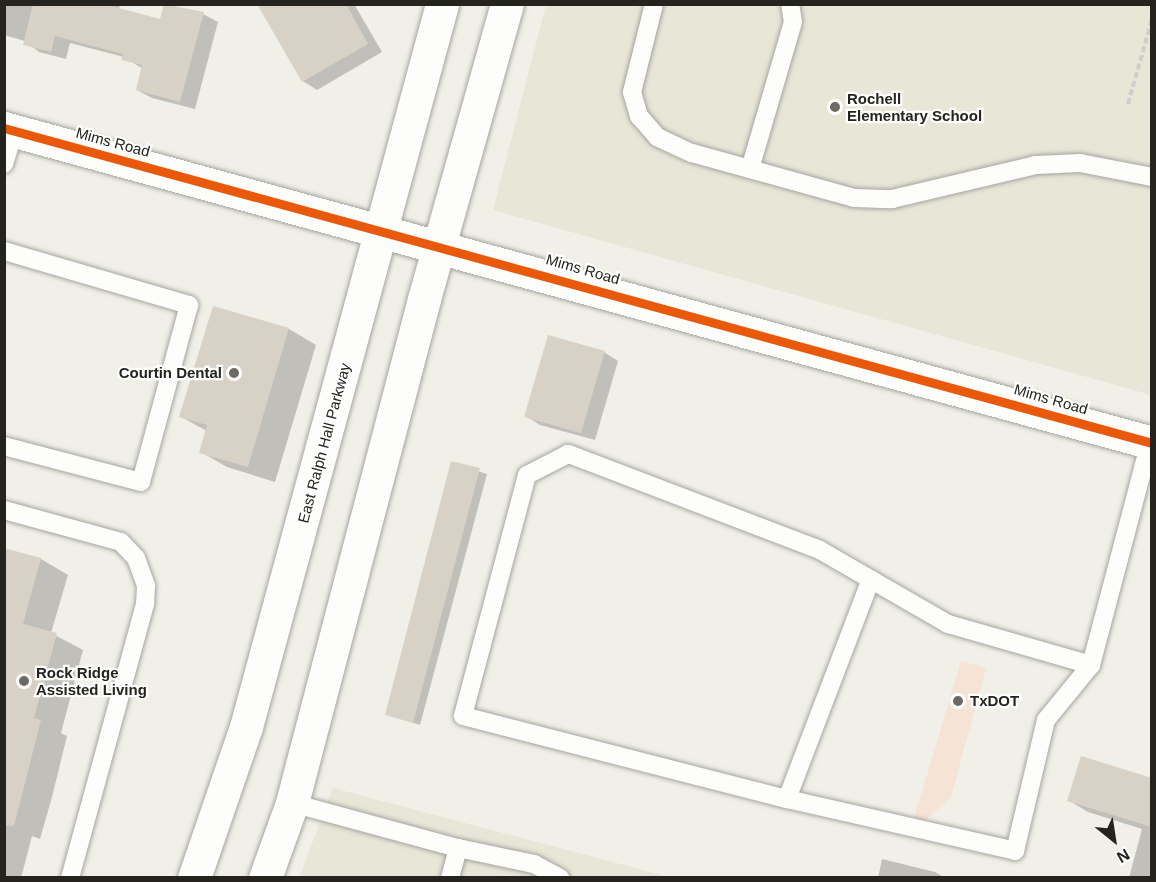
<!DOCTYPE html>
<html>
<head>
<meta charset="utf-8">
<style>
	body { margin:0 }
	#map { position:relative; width:1156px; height:882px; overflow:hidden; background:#f0efe8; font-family:Arial,sans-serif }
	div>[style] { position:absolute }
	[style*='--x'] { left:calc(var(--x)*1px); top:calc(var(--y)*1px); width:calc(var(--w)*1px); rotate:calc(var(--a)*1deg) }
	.built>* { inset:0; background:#e8e6d7 }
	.green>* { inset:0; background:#f5e3d5 }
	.shadow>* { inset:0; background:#0003 }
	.building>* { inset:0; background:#d8d2c6 }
	.path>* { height:4px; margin-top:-2px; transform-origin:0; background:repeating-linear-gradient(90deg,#cececc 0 6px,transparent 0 9px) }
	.roads { filter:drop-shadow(0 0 2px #a6a5a0) drop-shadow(0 0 2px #a6a5a0) }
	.lane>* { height:18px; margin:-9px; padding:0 9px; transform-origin:9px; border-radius:9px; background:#fdfdfc }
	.secondary>* { height:33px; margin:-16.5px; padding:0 16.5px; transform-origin:16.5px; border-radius:16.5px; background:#fdfdfc }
	.cycleway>* { height:9px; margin:-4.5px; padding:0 4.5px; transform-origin:4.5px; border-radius:4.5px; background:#e8590c }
	.dots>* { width:16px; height:16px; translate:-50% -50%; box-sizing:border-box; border:3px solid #fff; border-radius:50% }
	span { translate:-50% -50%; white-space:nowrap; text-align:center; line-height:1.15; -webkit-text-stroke:4.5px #fff; paint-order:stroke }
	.poi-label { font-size:15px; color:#24231e; font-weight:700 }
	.left { translate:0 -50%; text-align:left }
	.right { translate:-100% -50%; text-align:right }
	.street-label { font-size:15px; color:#24231e }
	.frame { position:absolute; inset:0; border:6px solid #24231e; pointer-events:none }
	.north { position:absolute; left:1084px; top:810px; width:60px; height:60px; -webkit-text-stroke:4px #fff; paint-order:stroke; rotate:150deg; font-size:16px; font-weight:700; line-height:24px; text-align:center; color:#24231e }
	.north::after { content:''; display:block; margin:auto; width:21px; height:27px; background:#24231e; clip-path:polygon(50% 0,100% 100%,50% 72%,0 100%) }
</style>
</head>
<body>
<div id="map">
	<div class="built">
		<div style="clip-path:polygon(546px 5px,1151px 5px,1151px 395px,493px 210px)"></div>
		<div style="clip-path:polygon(333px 788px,669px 877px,299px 878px)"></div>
	</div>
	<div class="green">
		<div style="clip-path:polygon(961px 661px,986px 668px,951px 797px,926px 820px,913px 822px)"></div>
	</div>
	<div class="shadow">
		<div style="clip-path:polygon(4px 4px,120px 4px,119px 10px,161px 21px,165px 4px,203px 14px,218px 22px,195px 109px,152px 98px,137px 90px,143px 69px,124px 57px,70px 43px,66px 59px,39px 52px,25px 41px,4px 35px)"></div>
		<div style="clip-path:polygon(259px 4px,354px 4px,382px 52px,317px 90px,303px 81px)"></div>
		<div style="clip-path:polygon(214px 307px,289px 329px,316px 345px,275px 482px,227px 467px,201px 452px,207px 431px,181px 417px)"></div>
		<div style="clip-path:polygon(604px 352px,618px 361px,595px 440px,540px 425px,526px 416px)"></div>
		<div style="clip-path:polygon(452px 463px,487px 474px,420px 725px,386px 714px)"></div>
		<div style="clip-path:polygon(4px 551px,41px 559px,68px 575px,51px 633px,83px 650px,61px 733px,67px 736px,52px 797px,40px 839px,32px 836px,21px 878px,4px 878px)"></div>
		<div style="clip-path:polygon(1152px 780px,1152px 878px,1129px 878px,1142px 829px,1088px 812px,1068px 800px)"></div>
		<div style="clip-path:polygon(882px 859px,935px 872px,945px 878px,878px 878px)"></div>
	</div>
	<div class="building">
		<div style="clip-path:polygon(33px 4px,104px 4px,160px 19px,164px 4px,204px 12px,180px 102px,136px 90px,142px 65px,121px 60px,123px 54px,55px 36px,51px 52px,23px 45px)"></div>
		<div style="clip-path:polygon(257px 4px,346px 4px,368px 44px,302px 82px)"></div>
		<div style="clip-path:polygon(213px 306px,289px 328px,248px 467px,199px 453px,207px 425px,179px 417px)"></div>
		<div style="clip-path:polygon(548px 335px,605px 351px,581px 433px,524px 417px)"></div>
		<div style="clip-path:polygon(451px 461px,480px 468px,413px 723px,385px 715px)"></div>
		<div style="clip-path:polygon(4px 548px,41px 558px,23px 624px,57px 633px,34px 718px,41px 720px,14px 826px,4px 825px)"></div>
		<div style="clip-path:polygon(1081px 756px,1152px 778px,1152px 827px,1067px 801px)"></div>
	</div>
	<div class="path">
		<div style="--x:1128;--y:104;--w:88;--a:-74.2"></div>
	</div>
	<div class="roads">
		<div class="lane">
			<div style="--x:654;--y:4;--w:91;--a:104"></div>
			<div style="--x:632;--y:92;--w:25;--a:74"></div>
			<div style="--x:639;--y:116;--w:28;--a:49"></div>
			<div style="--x:657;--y:137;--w:38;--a:25"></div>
			<div style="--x:692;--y:153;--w:168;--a:15.5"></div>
			<div style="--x:854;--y:198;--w:38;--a:2"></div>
			<div style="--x:892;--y:199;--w:148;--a:-13.3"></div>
			<div style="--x:1036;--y:165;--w:44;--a:-2.6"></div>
			<div style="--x:1080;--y:163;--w:73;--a:11"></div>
			<div style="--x:4;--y:164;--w:34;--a:-73"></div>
			<div style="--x:750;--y:169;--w:153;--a:-73.7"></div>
			<div style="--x:793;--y:22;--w:18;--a:-99"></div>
			<div style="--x:4;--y:251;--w:193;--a:16.3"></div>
			<div style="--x:189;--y:305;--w:183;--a:105.2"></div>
			<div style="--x:141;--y:482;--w:142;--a:-165.3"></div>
			<div style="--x:4;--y:510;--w:121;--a:15.3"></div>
			<div style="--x:121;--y:542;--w:22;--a:47"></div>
			<div style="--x:136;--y:558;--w:30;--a:70"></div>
			<div style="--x:146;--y:586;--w:18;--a:93"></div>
			<div style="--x:145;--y:604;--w:284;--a:105.3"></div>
			<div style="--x:1091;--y:665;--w:149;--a:-164"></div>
			<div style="--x:948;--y:624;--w:148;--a:-150"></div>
			<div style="--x:820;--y:550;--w:270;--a:-159.1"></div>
			<div style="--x:568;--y:454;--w:46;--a:152.9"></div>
			<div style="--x:527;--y:475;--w:249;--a:104.9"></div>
			<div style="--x:463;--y:716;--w:334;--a:14.4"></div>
			<div style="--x:787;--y:799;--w:234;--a:12.8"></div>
			<div style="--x:1015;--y:851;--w:135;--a:-76.7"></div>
			<div style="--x:1046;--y:720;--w:71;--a:-50.7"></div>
			<div style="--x:1091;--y:665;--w:231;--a:-75.2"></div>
			<div style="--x:787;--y:799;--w:235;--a:-69.1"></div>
			<div style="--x:292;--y:803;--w:172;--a:15.2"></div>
			<div style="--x:458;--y:848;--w:78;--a:11.9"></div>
			<div style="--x:534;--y:864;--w:30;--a:28"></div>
			<div style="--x:450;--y:878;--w:31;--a:-75"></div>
		</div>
		<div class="secondary">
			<div style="--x:4;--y:128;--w:1190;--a:15.34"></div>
			<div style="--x:194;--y:878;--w:160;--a:-71"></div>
			<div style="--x:246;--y:727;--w:749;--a:-74.83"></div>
			<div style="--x:265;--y:878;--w:80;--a:-70.2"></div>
			<div style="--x:292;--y:803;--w:521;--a:-75.32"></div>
			<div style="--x:424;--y:299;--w:306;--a:-74.3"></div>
		</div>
	</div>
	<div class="cycleway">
		<div style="--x:4;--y:128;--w:1190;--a:15.34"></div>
	</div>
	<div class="dots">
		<div style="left:835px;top:107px;background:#6b6a65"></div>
		<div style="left:234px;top:373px;background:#6b6a65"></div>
		<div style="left:24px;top:681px;background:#6b6a65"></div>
		<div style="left:958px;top:701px;background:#6b6a65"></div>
	</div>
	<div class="poi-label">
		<span class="left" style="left:847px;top:107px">Rochell<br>Elementary School</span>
		<span class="right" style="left:222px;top:373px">Courtin Dental</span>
		<span class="left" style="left:36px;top:681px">Rock Ridge<br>Assisted Living</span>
		<span class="left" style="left:970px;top:701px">TxDOT</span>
	</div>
	<div class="street-label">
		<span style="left:113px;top:142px;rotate:15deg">Mims Road</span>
		<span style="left:583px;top:269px;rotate:16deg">Mims Road</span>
		<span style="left:1051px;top:399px;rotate:16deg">Mims Road</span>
		<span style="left:324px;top:443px;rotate:-75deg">East Ralph Hall Parkway</span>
	</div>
	<div class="frame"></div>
	<div class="north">N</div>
</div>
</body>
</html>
